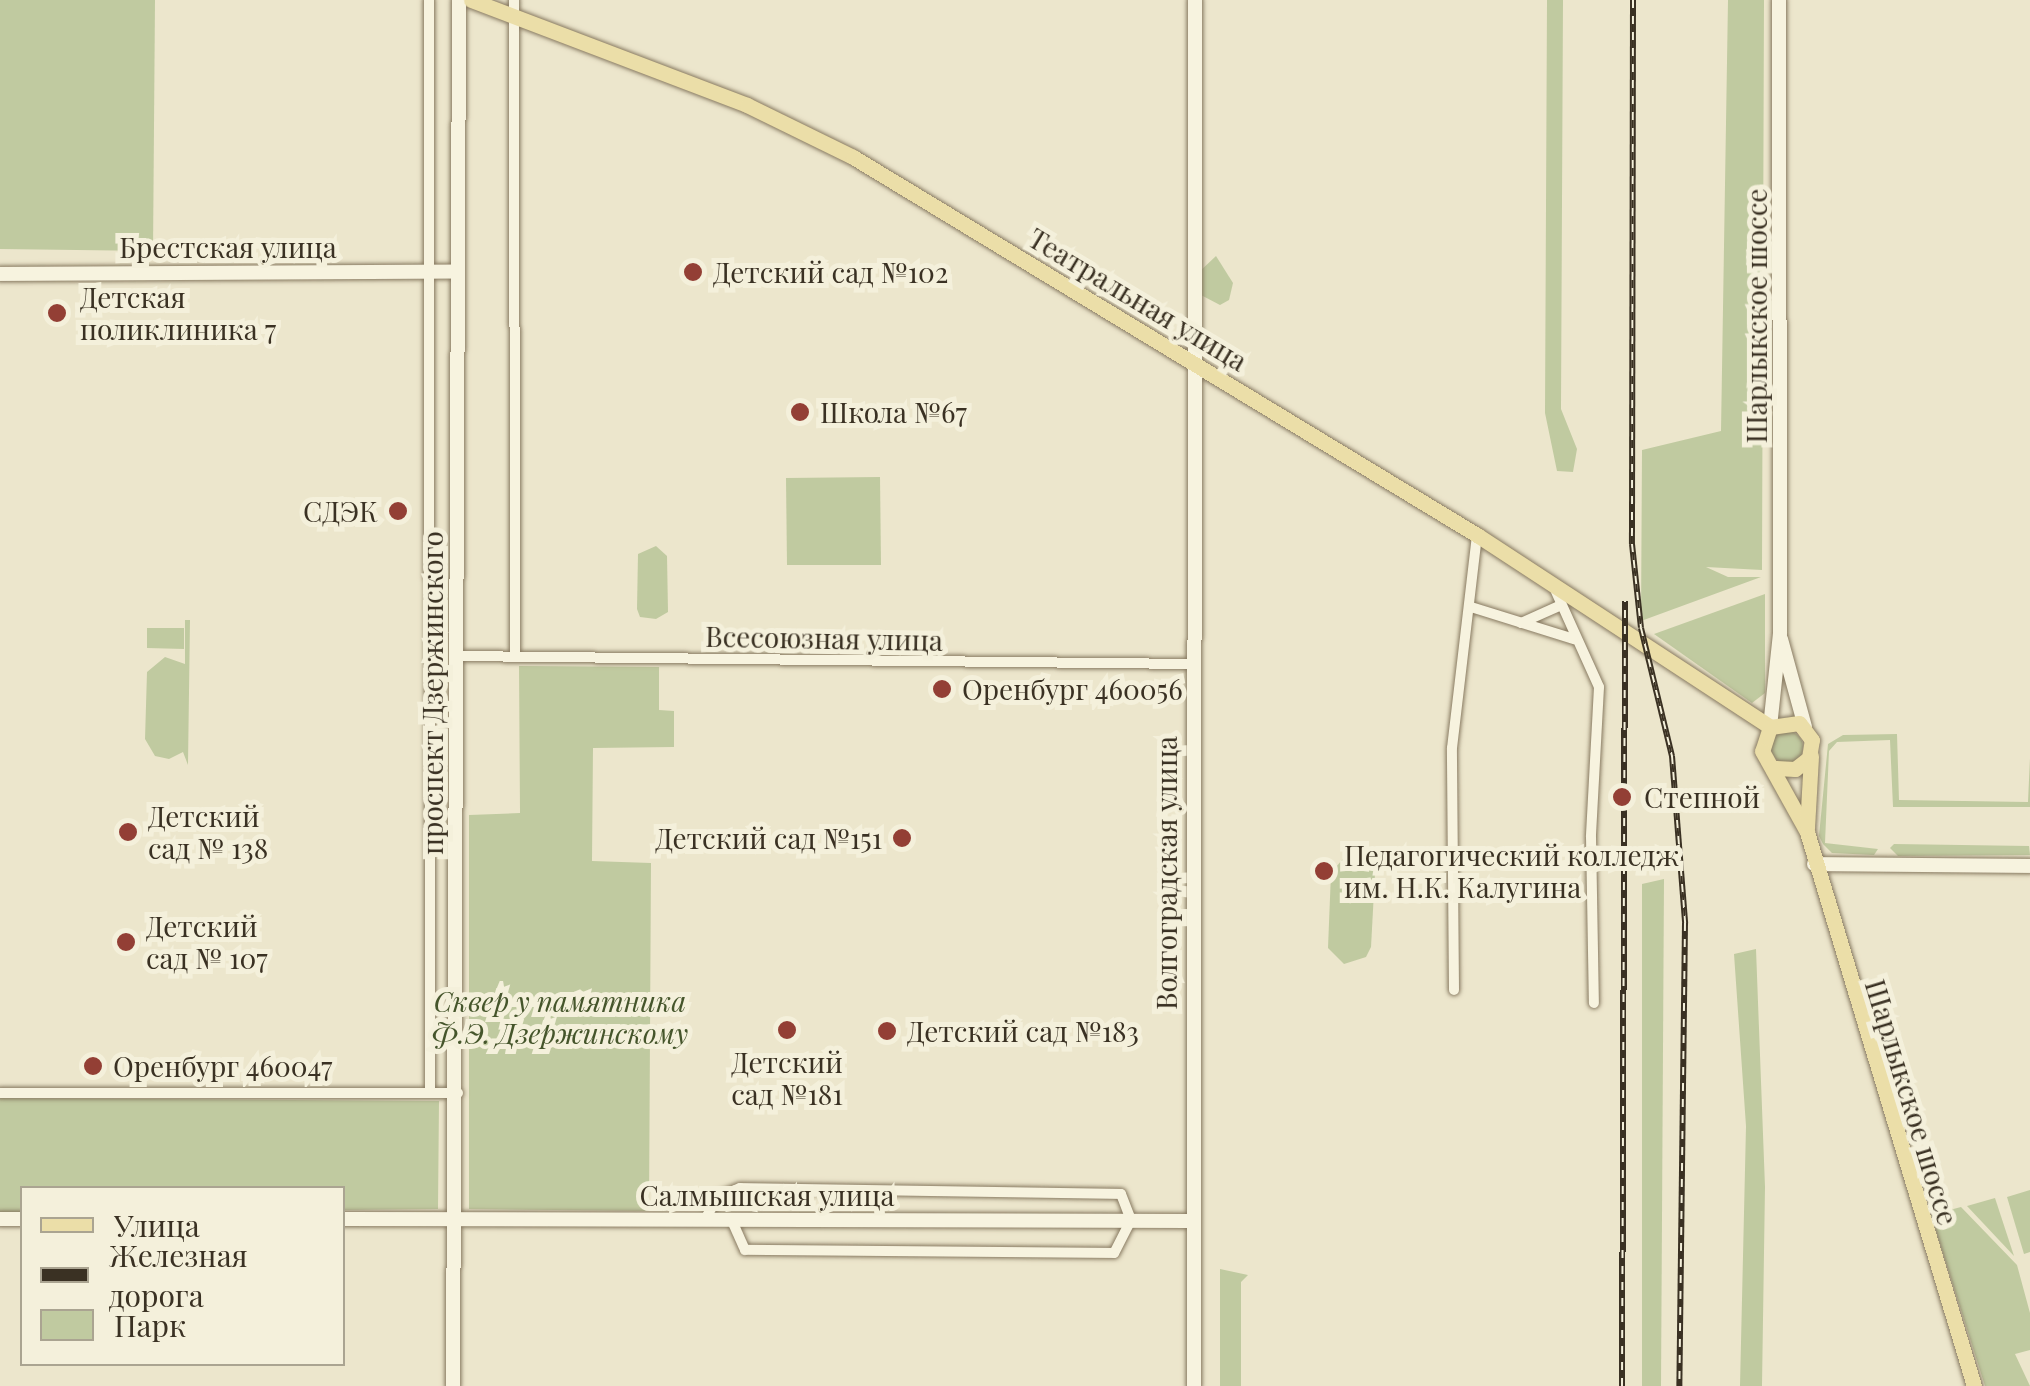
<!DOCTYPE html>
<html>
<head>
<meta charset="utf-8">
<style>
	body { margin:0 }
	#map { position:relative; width:2030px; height:1386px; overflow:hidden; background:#ece6cc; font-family:"Playfair Display",serif }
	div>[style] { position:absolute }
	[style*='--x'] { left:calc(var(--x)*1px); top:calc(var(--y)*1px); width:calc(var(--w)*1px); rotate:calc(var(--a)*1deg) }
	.green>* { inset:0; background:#c0caa0 }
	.round { border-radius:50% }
	.roads { filter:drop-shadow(0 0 2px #887a61) drop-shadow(0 0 2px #887a61) }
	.street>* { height:10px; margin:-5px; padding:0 5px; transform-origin:5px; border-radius:5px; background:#f7f3df }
	.secondary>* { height:14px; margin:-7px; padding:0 7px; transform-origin:7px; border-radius:7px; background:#f7f3df }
	.primary>* { height:15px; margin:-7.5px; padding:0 7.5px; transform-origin:7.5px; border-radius:7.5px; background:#ebdea8 }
	.rail>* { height:6px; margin-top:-3px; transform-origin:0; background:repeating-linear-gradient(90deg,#f4f0db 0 8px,#3a3123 0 16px); box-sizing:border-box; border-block:2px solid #3a3123 }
	.dots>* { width:28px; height:28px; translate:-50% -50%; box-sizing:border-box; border:5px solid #f4f0db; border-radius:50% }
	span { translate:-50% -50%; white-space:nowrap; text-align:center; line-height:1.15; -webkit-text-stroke:10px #f4f0db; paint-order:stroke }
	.street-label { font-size:28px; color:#3a3123 }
	.poi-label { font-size:28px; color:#3a3123 }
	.left { translate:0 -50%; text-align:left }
	.right { translate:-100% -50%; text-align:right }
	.park-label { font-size:28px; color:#45552b; font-style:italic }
	.legend { position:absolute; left:20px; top:1186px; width:325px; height:180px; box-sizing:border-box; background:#f4f0db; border:2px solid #aaa491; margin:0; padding:12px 18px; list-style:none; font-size:30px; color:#3a3123 }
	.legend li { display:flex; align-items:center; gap:20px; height:50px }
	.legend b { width:50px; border:2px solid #aaa491 }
</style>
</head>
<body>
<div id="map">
	<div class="green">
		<div style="clip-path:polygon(0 0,155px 0,153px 251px,0 249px)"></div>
		<div style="clip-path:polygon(1547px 0,1563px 0,1561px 409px,1577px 449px,1573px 472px,1557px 471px,1545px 413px)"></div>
		<div style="clip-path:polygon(1728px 0,1764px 0,1762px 570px,1706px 567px,1728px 577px,1761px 577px,1641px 621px,1642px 450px,1721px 431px)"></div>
		<div style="clip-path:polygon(1216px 256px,1233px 283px,1229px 300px,1220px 305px,1199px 294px,1199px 272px)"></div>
		<div style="clip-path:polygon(880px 477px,881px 565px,787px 565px,786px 478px)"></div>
		<div style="clip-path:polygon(656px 546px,667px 556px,668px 612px,656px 619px,640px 617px,637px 609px,638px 554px)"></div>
		<div style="clip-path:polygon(1765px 594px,1765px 693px,1752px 703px,1654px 634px)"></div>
		<div style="clip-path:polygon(185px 620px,190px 620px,188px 765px,183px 752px,169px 759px,155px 756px,145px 739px,147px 672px,165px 657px,185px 664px)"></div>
		<div style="clip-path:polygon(147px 628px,184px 628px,184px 649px,147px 648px)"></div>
		<div style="clip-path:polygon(519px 666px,659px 667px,659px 710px,674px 711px,674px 747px,593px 748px,592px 861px,651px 863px,649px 1211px,469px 1209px,469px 815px,520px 813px)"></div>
		<div class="round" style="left:1771px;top:731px;width:32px;height:32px"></div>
		<div style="clip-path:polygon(1897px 734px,1899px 800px,2028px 802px,2030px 758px,2030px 807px,1893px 807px,1890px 740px,1837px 742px,1829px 751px,1825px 843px,1878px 849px,1874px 855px,1832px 853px,1823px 844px,1819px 836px,1828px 744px,1843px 735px)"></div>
		<div style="clip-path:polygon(1894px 844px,2029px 846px,2030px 855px,1898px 856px,1890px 848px)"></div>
		<div style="clip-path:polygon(1347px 854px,1370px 860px,1375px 873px,1371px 947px,1366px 957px,1344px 964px,1328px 948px,1331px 873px)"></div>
		<div style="clip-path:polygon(1664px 879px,1661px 1386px,1642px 1386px,1642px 884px)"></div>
		<div style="clip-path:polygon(1756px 949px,1765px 1187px,1762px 1386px,1740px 1386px,1746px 1126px,1734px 954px)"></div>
		<div style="clip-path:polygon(0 1098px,439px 1101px,438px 1209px,343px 1210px,342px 1188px,22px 1188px,22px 1212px,0 1212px)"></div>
		<div style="clip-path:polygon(2030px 1190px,2030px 1252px,2024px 1254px,2007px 1197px)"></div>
		<div style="clip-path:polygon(1995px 1198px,2014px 1256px,1967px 1206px)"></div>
		<div style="clip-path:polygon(1961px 1207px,2017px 1265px,2030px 1313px,2030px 1350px,2015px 1354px,2030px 1386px,1985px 1386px,1931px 1215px)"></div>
		<div style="clip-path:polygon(1220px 1269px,1248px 1275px,1241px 1282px,1241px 1386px,1220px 1386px)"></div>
	</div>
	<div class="roads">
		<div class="street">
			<div style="--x:429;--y:0;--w:1093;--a:89.95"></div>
			<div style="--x:514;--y:0;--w:657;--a:89.91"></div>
			<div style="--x:1553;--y:585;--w:112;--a:65.7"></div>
			<div style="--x:1599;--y:687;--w:150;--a:93.1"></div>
			<div style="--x:1591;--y:837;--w:166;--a:89"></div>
			<div style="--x:1471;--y:607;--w:108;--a:17.3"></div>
			<div style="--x:1521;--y:623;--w:42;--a:-24.1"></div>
			<div style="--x:456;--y:656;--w:736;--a:0.62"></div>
			<div style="--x:1454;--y:990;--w:242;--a:-90.5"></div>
			<div style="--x:1452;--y:748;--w:214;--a:-83.3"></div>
			<div style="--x:0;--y:1093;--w:458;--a:0"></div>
			<div style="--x:705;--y:1219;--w:26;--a:-59"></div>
			<div style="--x:718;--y:1197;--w:24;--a:-22"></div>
			<div style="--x:740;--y:1188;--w:381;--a:0.9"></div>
			<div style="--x:1121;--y:1194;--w:28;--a:69"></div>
			<div style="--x:1131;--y:1220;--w:37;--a:117"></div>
			<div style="--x:1114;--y:1253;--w:369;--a:-179.5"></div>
			<div style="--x:745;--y:1250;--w:34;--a:-114"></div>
		</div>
		<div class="secondary">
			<div style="--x:0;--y:274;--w:456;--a:-0.3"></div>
			<div style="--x:1781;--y:639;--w:91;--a:74.7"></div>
			<div style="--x:1770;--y:727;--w:95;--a:-83.9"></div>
			<div style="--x:1780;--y:633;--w:633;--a:-90.09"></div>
			<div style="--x:1814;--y:864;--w:216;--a:0.5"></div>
			<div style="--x:0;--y:1219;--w:22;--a:0"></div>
			<div style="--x:342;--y:1219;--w:849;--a:0.13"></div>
			<div style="--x:453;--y:1386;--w:1386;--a:-89.75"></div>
			<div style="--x:1194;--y:1386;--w:1386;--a:-89.96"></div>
		</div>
		<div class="primary">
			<div style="--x:471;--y:0;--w:295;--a:20.8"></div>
			<div style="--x:747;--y:105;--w:118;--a:26.1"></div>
			<div style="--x:853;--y:157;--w:730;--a:31.21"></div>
			<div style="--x:1477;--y:535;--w:350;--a:33.2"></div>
			<div style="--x:1776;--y:768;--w:19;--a:3"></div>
			<div style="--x:1795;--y:769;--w:18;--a:-38"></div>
			<div style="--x:1809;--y:758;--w:18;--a:-81"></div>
			<div style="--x:1812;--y:740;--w:21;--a:-127"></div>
			<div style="--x:1799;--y:723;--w:29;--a:172"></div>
			<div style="--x:1770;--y:727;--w:25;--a:108"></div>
			<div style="--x:1762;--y:751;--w:93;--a:60.9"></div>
			<div style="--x:1807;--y:832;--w:579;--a:73.22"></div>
			<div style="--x:1807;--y:828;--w:72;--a:-86.8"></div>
		</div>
	</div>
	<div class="rail">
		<div style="--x:1633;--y:0;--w:544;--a:90.11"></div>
		<div style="--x:1632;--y:544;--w:84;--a:83.9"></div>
		<div style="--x:1641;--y:628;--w:132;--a:76.4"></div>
		<div style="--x:1672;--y:756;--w:168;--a:85.5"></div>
		<div style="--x:1685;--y:923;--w:463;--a:90.7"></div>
		<div style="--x:1622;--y:1386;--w:785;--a:-89.78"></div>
	</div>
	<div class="dots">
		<div style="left:693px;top:272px;background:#933f35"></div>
		<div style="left:57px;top:313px;background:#933f35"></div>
		<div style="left:800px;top:412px;background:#933f35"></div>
		<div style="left:398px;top:511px;background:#933f35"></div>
		<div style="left:942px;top:689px;background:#933f35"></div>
		<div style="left:1622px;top:797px;background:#933f35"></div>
		<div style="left:128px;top:832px;background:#933f35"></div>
		<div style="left:902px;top:838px;background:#933f35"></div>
		<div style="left:1324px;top:871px;background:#933f35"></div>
		<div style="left:126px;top:942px;background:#933f35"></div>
		<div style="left:787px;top:1030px;background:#933f35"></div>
		<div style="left:887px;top:1031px;background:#933f35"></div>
		<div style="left:93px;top:1066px;background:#933f35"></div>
	</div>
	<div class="street-label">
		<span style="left:228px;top:247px">Брестская улица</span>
		<span style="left:1138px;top:299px;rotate:31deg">Театральная улица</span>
		<span style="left:1756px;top:316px;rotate:-90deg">Шарлыкское шоссе</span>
		<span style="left:824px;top:638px;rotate:1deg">Всесоюзная улица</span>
		<span style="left:432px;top:693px;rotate:-90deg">проспект Дзержинского</span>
		<span style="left:1166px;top:873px;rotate:-90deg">Волгоградская улица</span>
		<span style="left:1912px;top:1102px;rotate:73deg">Шарлыкское шоссе</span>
		<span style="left:767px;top:1195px">Салмышская улица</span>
	</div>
	<div class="poi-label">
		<span class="left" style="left:713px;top:272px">Детский сад №102</span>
		<span class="left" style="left:80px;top:313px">Детская<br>поликлиника 7</span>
		<span class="left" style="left:820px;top:412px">Школа №67</span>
		<span class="right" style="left:378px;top:511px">СДЭК</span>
		<span class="left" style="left:962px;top:689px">Оренбург 460056</span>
		<span class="left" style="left:1644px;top:797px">Степной</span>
		<span class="left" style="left:148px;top:832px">Детский<br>сад № 138</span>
		<span class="right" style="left:882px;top:838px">Детский сад №151</span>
		<span class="left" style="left:1344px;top:871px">Педагогический колледж<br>им. Н.К. Калугина</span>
		<span class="left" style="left:146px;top:942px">Детский<br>сад № 107</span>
		<span class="left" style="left:907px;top:1031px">Детский сад №183</span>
		<span style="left:787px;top:1078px">Детский<br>сад №181</span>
		<span class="left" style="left:113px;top:1066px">Оренбург 460047</span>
	</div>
	<div class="park-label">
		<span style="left:560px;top:1017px">Сквер у памятника<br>Ф.Э. Дзержинскому</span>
	</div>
	<ul class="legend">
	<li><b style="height:12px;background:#ebdea8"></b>Улица</li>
	<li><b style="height:12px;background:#3a3123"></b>Железная дорога</li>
	<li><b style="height:28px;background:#c0caa0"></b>Парк</li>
	</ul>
</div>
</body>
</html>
